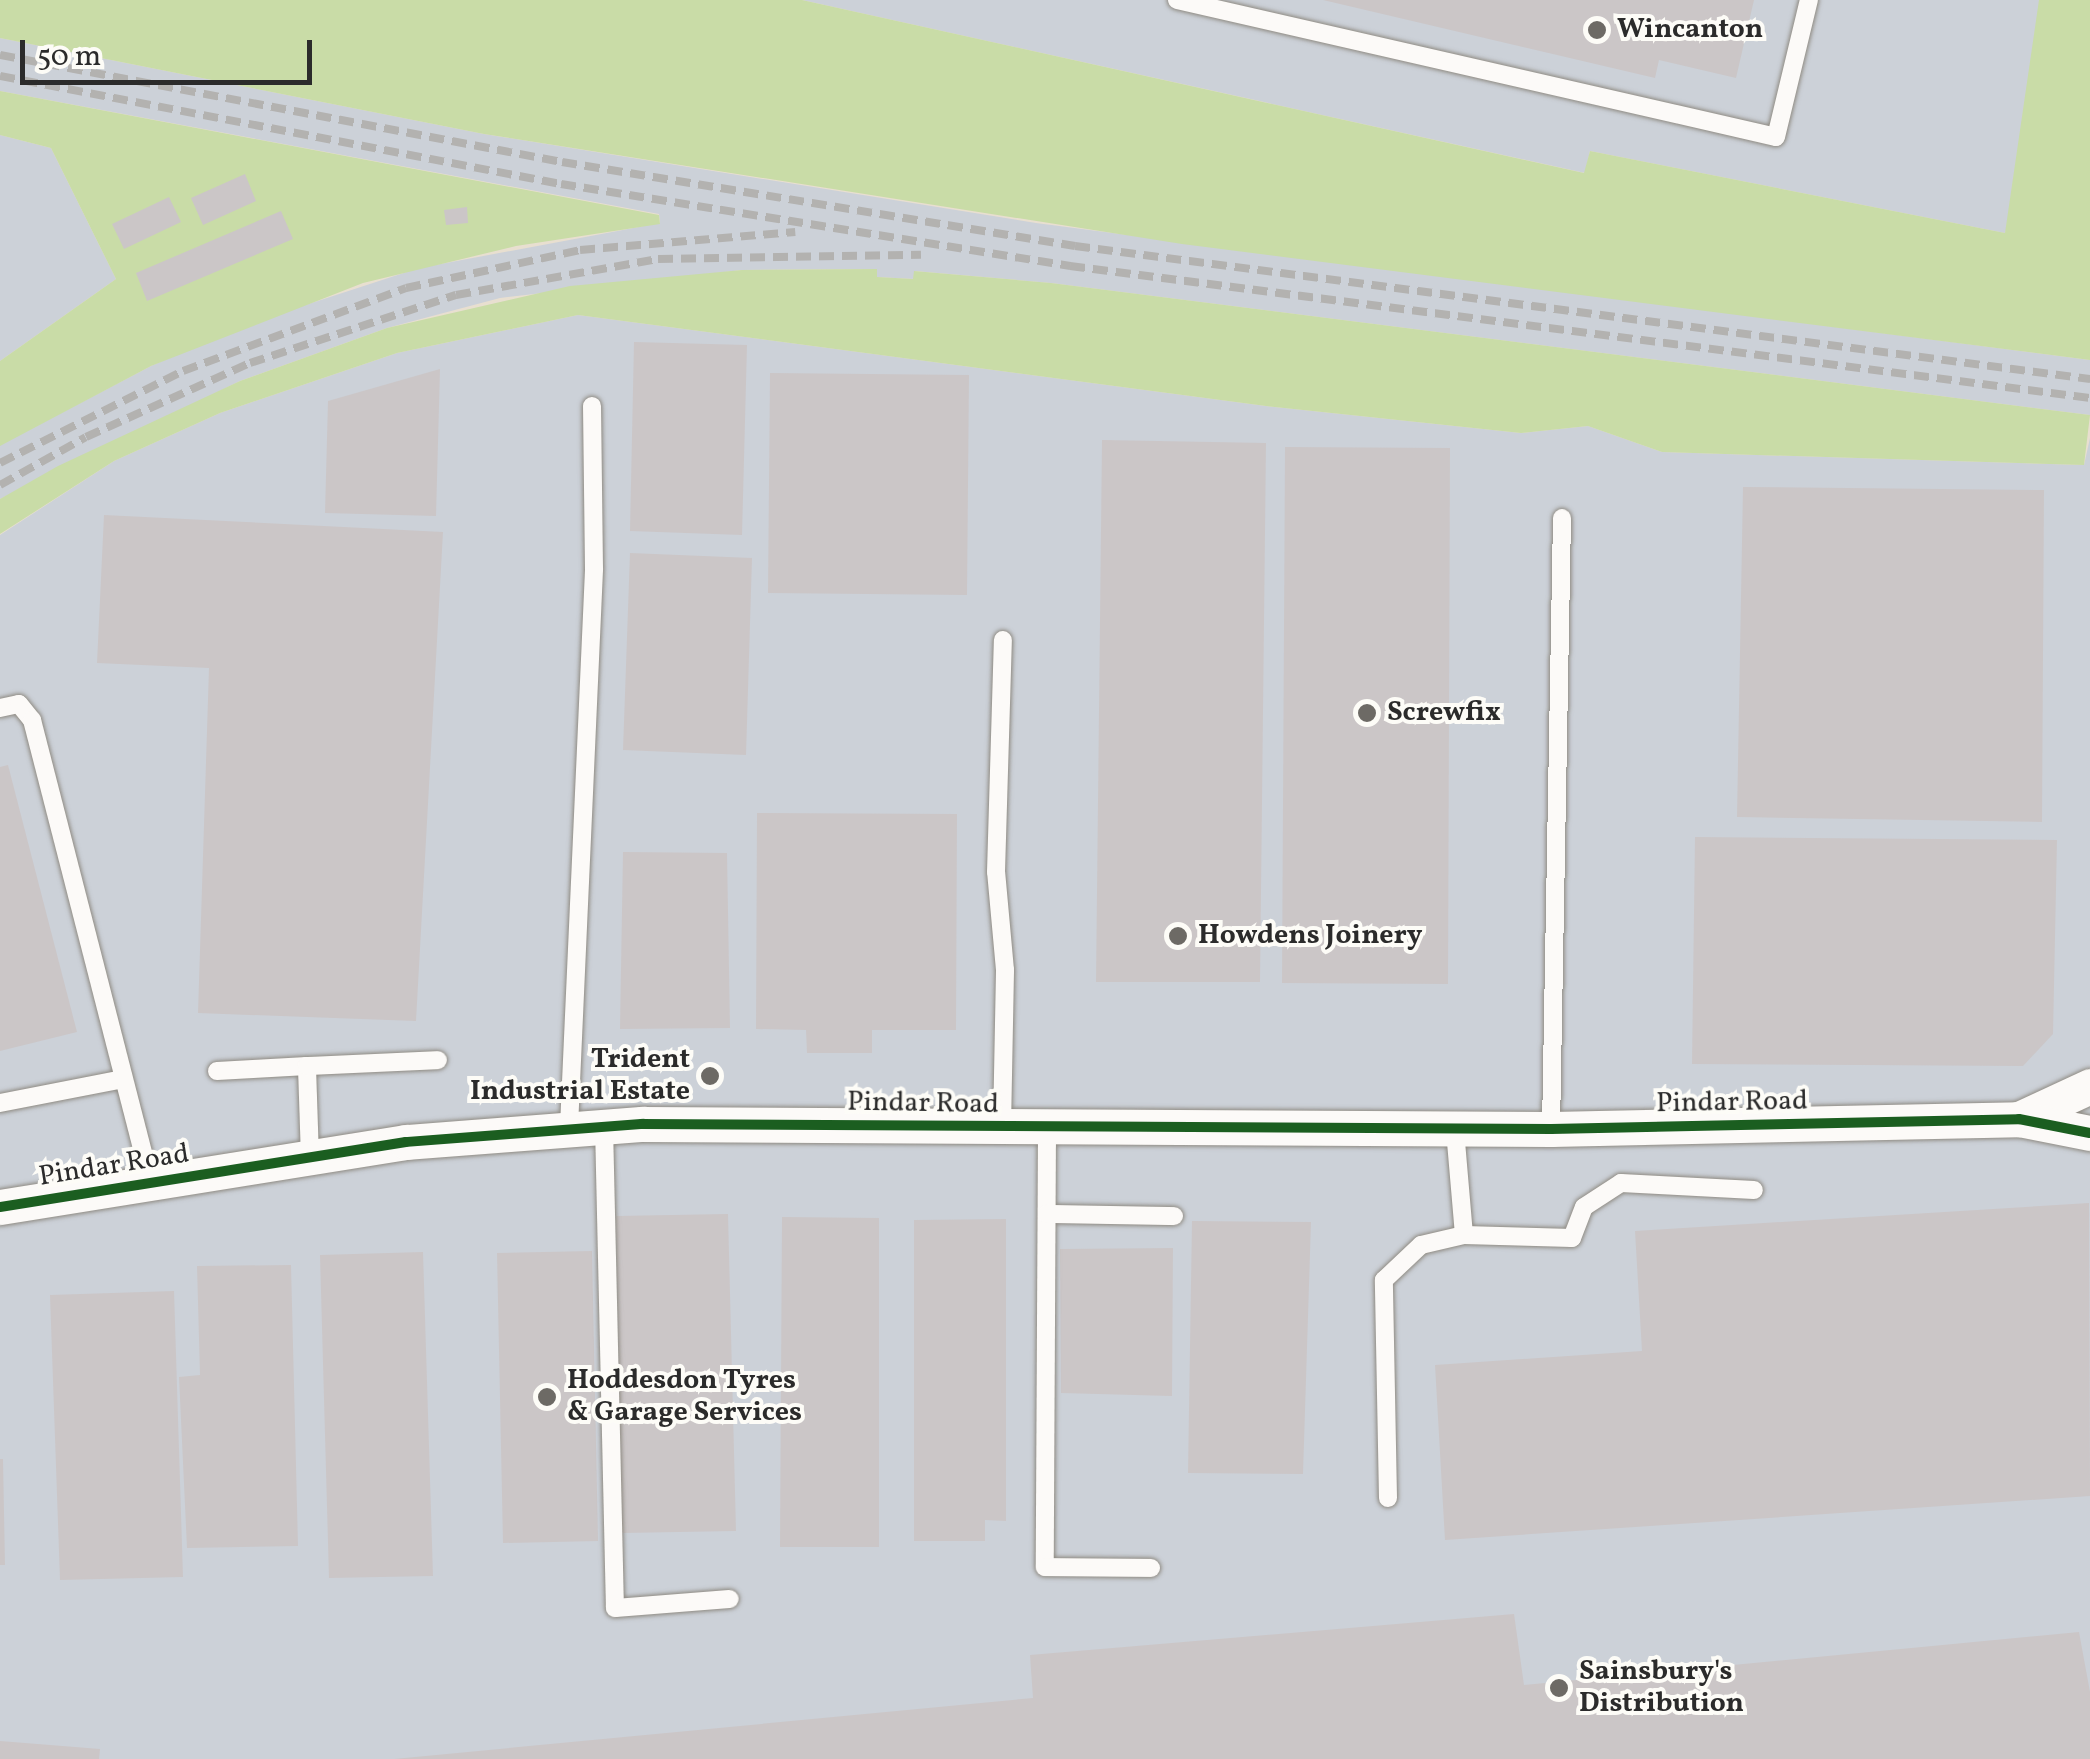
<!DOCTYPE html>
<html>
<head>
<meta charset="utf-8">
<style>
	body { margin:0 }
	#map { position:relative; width:2090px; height:1759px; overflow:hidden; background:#e8dfd0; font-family:Vollkorn,serif }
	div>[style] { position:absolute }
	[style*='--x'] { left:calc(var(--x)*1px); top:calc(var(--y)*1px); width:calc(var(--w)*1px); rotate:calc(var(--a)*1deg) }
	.industrial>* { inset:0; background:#ccd1d8 }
	.green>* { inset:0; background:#c9dca7 }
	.building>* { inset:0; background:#cbc6c7 }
	.roads { filter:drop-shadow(0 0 2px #8f8b83) drop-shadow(0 0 2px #8f8b83) }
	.lane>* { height:18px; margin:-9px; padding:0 9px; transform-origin:9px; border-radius:9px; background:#fcfaf8 }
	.street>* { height:35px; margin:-17.5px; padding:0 17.5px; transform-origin:17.5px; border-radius:17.5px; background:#fcfaf8 }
	.rail>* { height:8px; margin-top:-4px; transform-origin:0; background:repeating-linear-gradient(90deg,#b3b2b0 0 15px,transparent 0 23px) }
	.cycleway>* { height:10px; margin:-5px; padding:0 5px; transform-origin:5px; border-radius:5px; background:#1b5e20 }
	.dots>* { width:28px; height:28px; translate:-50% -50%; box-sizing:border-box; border:5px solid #fdfcf7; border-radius:50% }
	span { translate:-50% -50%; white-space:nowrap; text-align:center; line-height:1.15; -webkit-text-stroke:8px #fdfcf7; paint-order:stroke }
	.poi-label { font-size:28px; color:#2b2b2b; font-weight:700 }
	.left { translate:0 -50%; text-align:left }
	.right { translate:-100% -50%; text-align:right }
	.street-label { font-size:28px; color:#2b2b2b }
	.scale { position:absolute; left:20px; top:40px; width:292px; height:45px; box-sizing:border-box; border:5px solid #2b2b2b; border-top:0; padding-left:12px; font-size:30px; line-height:35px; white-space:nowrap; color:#2b2b2b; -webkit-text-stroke:8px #fdfcf7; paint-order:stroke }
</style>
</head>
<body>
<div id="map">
	<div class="industrial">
		<div style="clip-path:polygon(802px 0,2090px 0,2005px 233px,1590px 151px,1585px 173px)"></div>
		<div style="clip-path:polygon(0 38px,484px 134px,1036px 223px,2090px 360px,2090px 415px,1051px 283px,915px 271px,914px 279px,876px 277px,876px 269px,742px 270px,500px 298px,387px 328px,240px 381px,0 499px,0 445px,151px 366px,250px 323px,419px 268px,660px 223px,659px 214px,0 91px)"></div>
		<div style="clip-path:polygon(0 135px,51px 148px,116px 279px,0 361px)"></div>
		<div style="clip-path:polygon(578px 315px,1266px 406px,1521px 433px,1588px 426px,1662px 452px,2084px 465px,2090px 438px,2090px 1759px,0 1759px,0 535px,114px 461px,220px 413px,397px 353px)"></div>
	</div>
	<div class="green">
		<div style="clip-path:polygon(0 0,802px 0,1584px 173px,1590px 151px,2005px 233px,2039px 0,2090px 0,2090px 360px,1182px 244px,484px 134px,0 38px)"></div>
		<div style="clip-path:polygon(0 91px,659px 215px,660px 224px,516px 246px,363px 283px,151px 366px,0 446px,0 361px,116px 279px,51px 148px,0 135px)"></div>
		<div style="clip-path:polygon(877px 269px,877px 277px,913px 279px,914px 271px,1051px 283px,2090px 415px,2084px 465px,1662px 452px,1588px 426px,1521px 433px,1266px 406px,578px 315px,397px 353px,220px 413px,114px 461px,0 534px,0 499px,58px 466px,240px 381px,387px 328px,570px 286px,742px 270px)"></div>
	</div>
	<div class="building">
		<div style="clip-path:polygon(1323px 0,1754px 0,1736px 78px,1659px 60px,1655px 78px)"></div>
		<div style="clip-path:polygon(245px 174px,256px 201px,203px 225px,191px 198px)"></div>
		<div style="clip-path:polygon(169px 197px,181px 222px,124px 249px,112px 224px)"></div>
		<div style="clip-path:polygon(467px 207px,468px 223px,446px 225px,444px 210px)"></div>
		<div style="clip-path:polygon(281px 211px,293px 239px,147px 301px,136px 273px)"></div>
		<div style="clip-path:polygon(634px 342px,747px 345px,742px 535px,630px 531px)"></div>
		<div style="clip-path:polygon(440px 369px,436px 516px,325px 513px,328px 401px)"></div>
		<div style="clip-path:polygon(770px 373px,969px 375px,967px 595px,768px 593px)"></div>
		<div style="clip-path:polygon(1102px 440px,1266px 443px,1260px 982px,1096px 982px)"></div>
		<div style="clip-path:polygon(1285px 447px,1450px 448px,1448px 984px,1282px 983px)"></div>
		<div style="clip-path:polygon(1743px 487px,2044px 490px,2042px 822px,1737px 817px)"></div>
		<div style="clip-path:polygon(104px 515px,443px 532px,416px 1021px,198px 1013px,209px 668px,97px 663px)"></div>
		<div style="clip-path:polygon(630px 553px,752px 558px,746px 755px,623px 750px)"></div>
		<div style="clip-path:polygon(8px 765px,77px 1032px,0 1051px,0 767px)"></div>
		<div style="clip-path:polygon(757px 813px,957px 814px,956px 1030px,872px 1030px,872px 1053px,807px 1053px,806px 1030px,756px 1029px)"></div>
		<div style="clip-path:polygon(1695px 837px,2057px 840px,2053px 1034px,2023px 1066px,1692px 1064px)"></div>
		<div style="clip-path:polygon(623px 852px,727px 853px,730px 1028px,620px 1029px)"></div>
		<div style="clip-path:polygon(2089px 1203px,2090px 1496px,1445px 1540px,1435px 1365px,1642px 1351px,1635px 1231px)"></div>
		<div style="clip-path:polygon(728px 1214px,736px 1531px,622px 1533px,616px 1216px)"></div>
		<div style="clip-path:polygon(782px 1217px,879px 1218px,879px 1547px,780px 1547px)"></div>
		<div style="clip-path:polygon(1006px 1219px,1006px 1521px,985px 1520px,985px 1541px,914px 1541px,914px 1220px)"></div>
		<div style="clip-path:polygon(1192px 1221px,1311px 1222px,1303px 1474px,1188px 1473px)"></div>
		<div style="clip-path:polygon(1173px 1248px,1172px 1396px,1061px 1393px,1060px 1249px)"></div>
		<div style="clip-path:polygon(592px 1251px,598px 1541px,503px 1543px,497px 1253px)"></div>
		<div style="clip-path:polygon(423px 1252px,433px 1576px,329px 1578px,320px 1255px)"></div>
		<div style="clip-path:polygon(291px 1265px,298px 1546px,187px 1548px,179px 1377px,200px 1375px,197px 1266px)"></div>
		<div style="clip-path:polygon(174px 1291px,183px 1577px,60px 1580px,50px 1295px)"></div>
		<div style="clip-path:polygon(0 1459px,3px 1459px,5px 1565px,0 1565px)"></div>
		<div style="clip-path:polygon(1514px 1614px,1524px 1685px,2079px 1632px,2090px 1692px,2090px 1759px,394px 1759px,1033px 1698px,1030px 1655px)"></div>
		<div style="clip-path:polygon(0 1741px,100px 1749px,99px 1759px,0 1759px)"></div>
	</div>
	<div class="roads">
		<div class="lane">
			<div style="--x:1177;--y:0;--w:614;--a:12.88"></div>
			<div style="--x:1776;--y:137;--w:141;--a:-76.5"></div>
			<div style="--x:0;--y:708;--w:19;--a:-12"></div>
			<div style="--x:19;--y:704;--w:21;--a:51"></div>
			<div style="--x:32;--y:720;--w:477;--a:75.6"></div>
			<div style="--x:217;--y:1071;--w:90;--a:-3.2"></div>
			<div style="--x:0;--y:1103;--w:125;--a:-11"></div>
			<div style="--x:604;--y:1126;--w:482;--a:88.7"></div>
			<div style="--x:615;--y:1608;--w:115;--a:-4.5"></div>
			<div style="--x:569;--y:1127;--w:559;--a:-87.43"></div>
			<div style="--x:594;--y:569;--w:163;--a:-90.7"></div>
			<div style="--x:1002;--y:1127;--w:157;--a:-88.9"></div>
			<div style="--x:1005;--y:970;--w:98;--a:-95.2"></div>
			<div style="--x:996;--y:872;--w:232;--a:-88.3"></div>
			<div style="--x:1551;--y:1129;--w:611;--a:-88.97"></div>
			<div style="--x:1047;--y:1130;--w:437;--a:90.3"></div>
			<div style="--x:1045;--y:1567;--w:106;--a:0.5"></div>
			<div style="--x:310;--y:1158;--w:92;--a:-91.9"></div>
			<div style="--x:307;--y:1066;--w:131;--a:-2.6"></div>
			<div style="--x:1047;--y:1214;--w:127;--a:0.9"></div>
			<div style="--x:1464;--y:1235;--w:108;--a:1.6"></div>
			<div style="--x:1572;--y:1238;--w:33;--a:-69"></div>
			<div style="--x:1584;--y:1207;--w:44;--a:-33"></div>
			<div style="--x:1621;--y:1183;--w:133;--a:3"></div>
			<div style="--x:1388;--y:1498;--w:218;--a:-91.1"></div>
			<div style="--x:1384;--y:1280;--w:51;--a:-43.4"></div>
			<div style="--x:1421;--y:1245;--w:44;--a:-13.1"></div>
			<div style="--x:1464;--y:1235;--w:106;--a:-94.9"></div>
		</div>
		<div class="street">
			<div style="--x:2019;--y:1119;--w:78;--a:-24.9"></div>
			<div style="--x:0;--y:1207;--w:411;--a:-9.1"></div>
			<div style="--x:406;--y:1142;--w:237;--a:-4.4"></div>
			<div style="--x:642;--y:1124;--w:909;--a:0.32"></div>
			<div style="--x:1551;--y:1129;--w:468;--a:-1.2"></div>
			<div style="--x:2019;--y:1119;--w:72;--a:11.2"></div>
		</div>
	</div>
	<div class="rail">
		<div style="--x:0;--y:55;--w:572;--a:10.78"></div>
		<div style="--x:562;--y:162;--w:520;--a:9.3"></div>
		<div style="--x:1075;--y:246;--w:1024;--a:7.47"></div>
		<div style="--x:0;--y:76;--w:571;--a:10.9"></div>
		<div style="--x:561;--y:184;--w:516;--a:9.15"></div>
		<div style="--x:1070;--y:266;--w:1029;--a:7.37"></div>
		<div style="--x:0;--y:463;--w:205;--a:-26.7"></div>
		<div style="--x:183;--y:371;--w:238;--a:-20.4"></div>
		<div style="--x:406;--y:288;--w:178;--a:-12.3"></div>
		<div style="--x:580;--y:250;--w:216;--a:-4.8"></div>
		<div style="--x:0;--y:485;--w:98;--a:-29.2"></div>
		<div style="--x:86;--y:437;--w:180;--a:-24.3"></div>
		<div style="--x:250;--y:363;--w:217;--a:-18.3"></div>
		<div style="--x:456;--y:295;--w:205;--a:-10.1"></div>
		<div style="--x:658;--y:259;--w:263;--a:-0.9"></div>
	</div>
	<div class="cycleway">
		<div style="--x:0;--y:1207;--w:411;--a:-9.1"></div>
		<div style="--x:406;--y:1142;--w:237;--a:-4.4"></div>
		<div style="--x:642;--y:1124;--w:909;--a:0.32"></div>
		<div style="--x:1551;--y:1129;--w:468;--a:-1.2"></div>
		<div style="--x:2019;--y:1119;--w:72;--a:11.2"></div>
	</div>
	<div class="dots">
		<div style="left:1597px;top:30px;background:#6d6a65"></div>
		<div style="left:1367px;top:713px;background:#6d6a65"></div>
		<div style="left:1178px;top:936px;background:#6d6a65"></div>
		<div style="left:710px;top:1076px;background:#6d6a65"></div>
		<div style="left:547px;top:1397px;background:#6d6a65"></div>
		<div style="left:1559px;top:1688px;background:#6d6a65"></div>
	</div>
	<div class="poi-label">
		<span class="left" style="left:1617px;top:30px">Wincanton</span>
		<span class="left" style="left:1387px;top:713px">Screwfix</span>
		<span class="left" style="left:1198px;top:936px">Howdens Joinery</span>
		<span class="right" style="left:690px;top:1076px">Trident<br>Industrial Estate</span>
		<span class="left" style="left:567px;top:1397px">Hoddesdon Tyres<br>&amp; Garage Services</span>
		<span class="left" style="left:1579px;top:1688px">Sainsbury's<br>Distribution</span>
	</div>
	<div class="street-label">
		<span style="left:1732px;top:1103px;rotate:-1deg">Pindar Road</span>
		<span style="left:923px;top:1104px;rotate:1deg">Pindar Road</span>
		<span style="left:114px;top:1166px;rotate:-9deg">Pindar Road</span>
	</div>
	<div class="scale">50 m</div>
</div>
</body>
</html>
